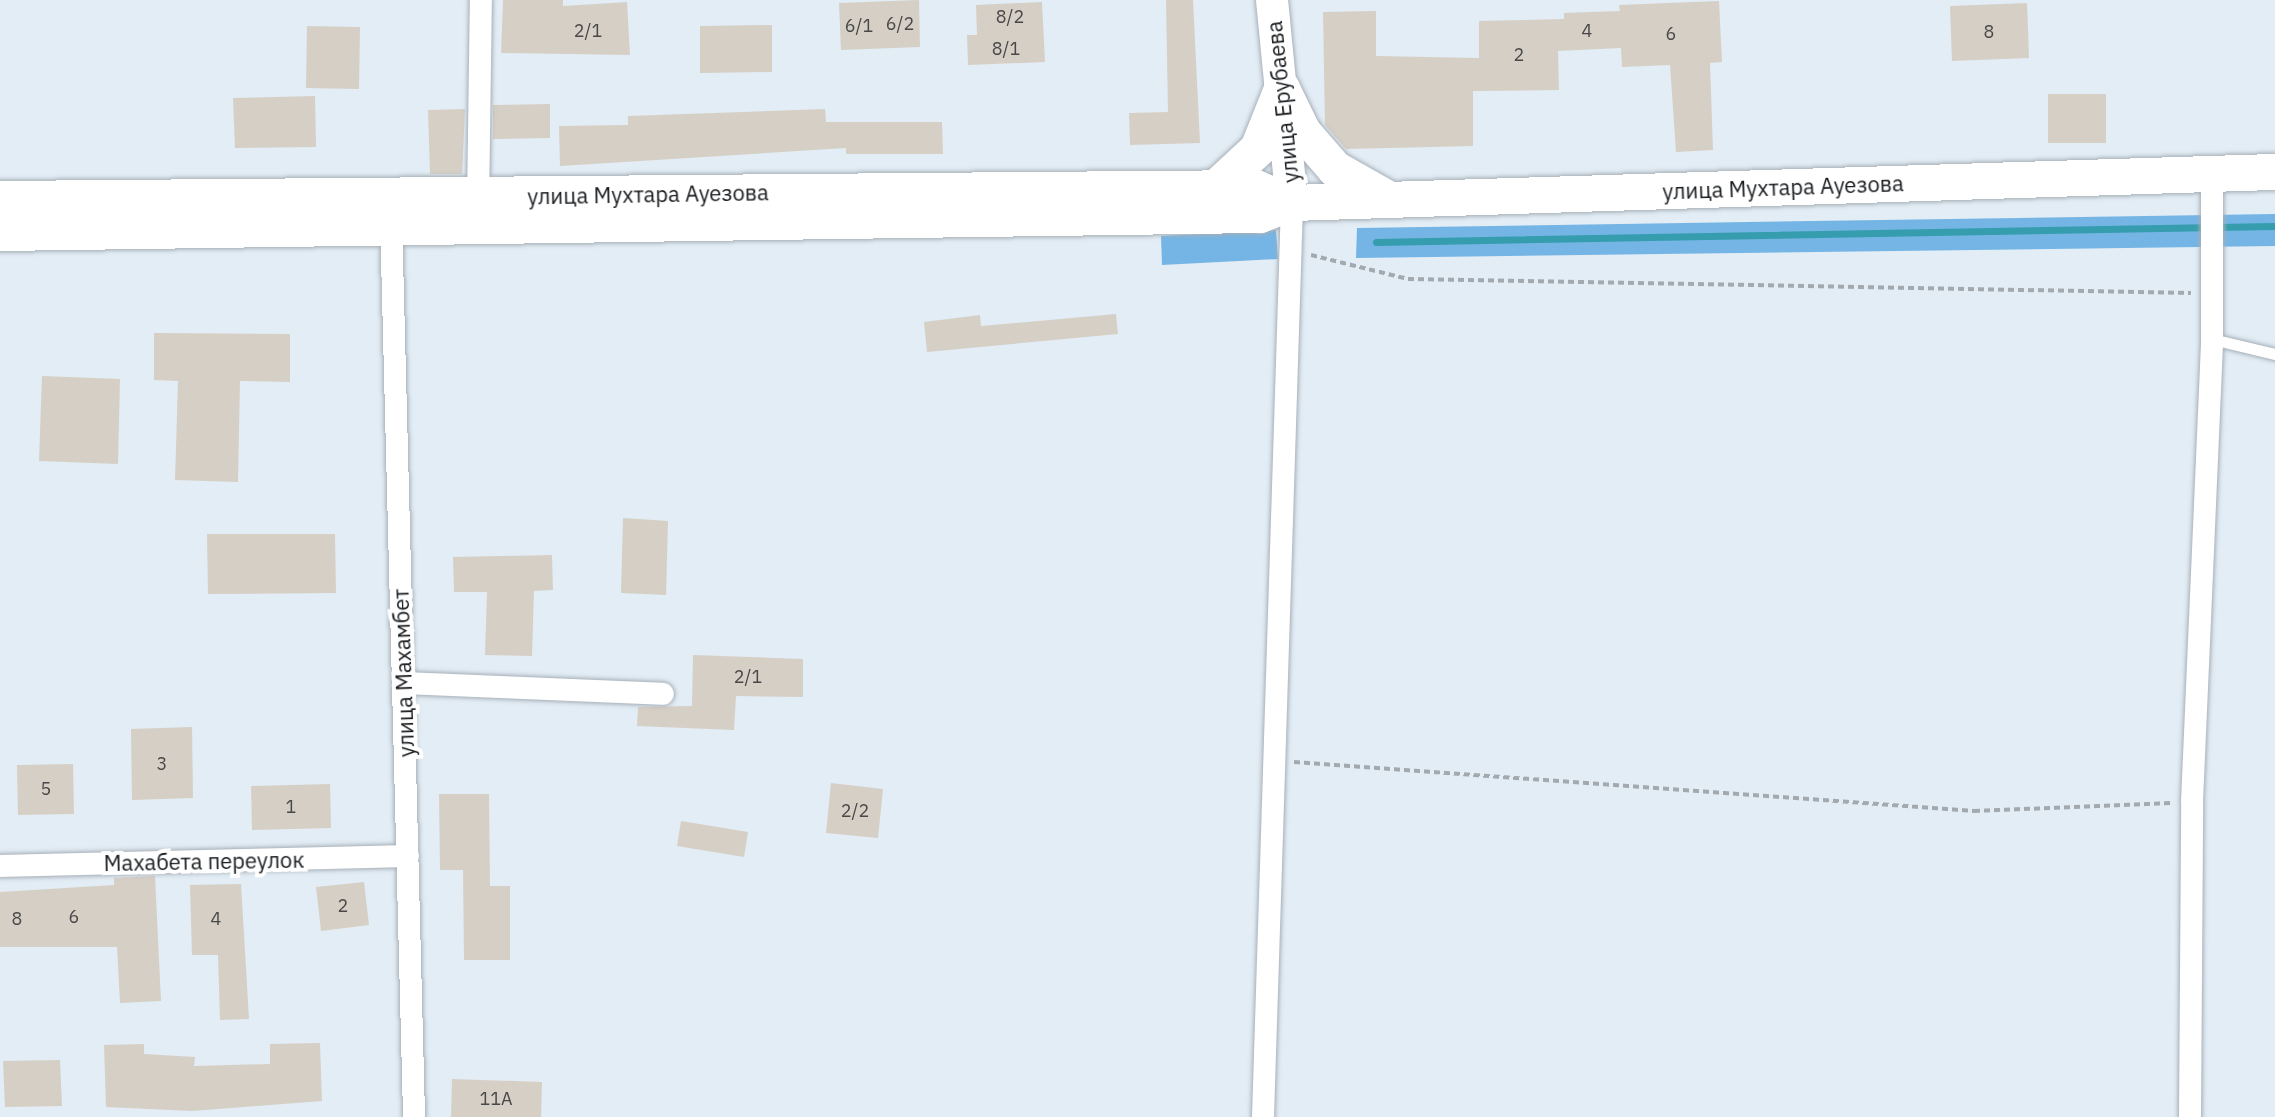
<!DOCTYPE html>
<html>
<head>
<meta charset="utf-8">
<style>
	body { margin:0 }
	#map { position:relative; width:2275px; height:1117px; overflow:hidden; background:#e3edf5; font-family:"IBM Plex Sans",sans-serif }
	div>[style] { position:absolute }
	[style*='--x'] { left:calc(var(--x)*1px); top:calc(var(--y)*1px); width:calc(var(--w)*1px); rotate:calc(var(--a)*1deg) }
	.forest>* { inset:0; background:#75b5e5 }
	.stream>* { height:7px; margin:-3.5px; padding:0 3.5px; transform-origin:3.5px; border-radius:3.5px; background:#359dad }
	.building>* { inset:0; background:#d6cfc6 }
	.path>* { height:4px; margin-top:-2px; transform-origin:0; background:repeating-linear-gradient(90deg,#a2aab0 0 6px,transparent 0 10px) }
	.roads { filter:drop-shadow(0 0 2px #a7b0b8) drop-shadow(0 0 2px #a7b0b8) }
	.lane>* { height:11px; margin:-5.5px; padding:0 5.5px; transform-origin:5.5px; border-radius:5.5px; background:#fff }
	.street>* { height:22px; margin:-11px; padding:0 11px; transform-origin:11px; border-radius:11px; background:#fff }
	.secondary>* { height:32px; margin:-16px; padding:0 16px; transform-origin:16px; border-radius:16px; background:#fff }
	.primary>* { height:36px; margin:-18px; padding:0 18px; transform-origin:18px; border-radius:18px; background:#fff }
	span { translate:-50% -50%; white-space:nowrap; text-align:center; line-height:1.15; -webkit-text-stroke:8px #fff; paint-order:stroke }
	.number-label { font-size:18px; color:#484848 }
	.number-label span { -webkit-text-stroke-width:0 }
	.street-label { font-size:22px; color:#181b1e }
</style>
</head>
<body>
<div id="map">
	<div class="forest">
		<div style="clip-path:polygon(2275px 214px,2275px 246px,1356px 258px,1357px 228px)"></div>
		<div style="clip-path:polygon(1276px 230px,1278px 259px,1162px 265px,1161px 236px)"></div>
	</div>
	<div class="stream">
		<div style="--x:1376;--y:242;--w:899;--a:-1.02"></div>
	</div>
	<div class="building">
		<div style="clip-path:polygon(503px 0,563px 0,563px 6px,627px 2px,630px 55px,501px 53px)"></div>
		<div style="clip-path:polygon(919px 0,920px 47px,841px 50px,839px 3px)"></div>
		<div style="clip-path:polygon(1166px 0,1193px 0,1200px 143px,1130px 145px,1129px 113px,1168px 112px)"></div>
		<div style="clip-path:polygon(1719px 1px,1722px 62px,1710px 63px,1713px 150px,1676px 152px,1670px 65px,1622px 67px,1621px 48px,1558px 51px,1559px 90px,1473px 91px,1473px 146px,1346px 149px,1325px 125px,1323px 12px,1376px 11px,1376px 56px,1479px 58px,1479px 21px,1564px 19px,1564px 13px,1620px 11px,1619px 5px)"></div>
		<div style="clip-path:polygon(1042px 2px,1045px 62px,968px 65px,967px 35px,977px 35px,976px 5px)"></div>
		<div style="clip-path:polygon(2027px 3px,2029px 58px,1952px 61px,1950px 6px)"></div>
		<div style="clip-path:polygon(772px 25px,772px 72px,700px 73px,700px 26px)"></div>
		<div style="clip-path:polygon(307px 26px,360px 27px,359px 89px,306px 88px)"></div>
		<div style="clip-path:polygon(2048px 94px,2106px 94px,2106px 143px,2048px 143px)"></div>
		<div style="clip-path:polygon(315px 96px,316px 147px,235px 148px,233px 98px)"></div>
		<div style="clip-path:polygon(550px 104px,550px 138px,493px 139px,493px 105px)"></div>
		<div style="clip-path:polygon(465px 109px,462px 174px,430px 174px,428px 110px)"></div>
		<div style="clip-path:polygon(825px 109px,826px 122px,942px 122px,943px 154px,846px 154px,846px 148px,560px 166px,559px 126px,628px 125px,628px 116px)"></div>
		<div style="clip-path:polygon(1116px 314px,1118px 334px,927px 352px,924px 322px,980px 315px,981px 326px)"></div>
		<div style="clip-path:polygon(154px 333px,290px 334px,290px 382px,240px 381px,238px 482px,175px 480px,178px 381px,154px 380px)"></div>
		<div style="clip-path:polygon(42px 376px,120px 379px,118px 464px,39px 461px)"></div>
		<div style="clip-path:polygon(623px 518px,668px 521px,666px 595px,621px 593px)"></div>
		<div style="clip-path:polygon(207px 534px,335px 534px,336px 593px,208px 594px)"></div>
		<div style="clip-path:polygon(552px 555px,553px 590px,534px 591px,532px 656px,485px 655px,487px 592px,454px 592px,453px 557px)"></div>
		<div style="clip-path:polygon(693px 655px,803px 659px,803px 697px,736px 696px,734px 730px,637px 726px,638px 707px,692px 706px)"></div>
		<div style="clip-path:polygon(192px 727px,193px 798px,132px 800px,131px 729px)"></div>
		<div style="clip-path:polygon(73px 764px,74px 814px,18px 815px,17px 765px)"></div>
		<div style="clip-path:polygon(831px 783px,883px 789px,878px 838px,826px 833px)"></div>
		<div style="clip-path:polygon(330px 784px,331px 828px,252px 830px,251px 786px)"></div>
		<div style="clip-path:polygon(439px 794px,489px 794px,490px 886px,510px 886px,510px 960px,464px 960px,463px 870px,440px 870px)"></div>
		<div style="clip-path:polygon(681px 821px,748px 832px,744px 857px,677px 846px)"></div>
		<div style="clip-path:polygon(155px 876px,161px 1001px,120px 1003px,117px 947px,0 947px,0 892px,114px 885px,114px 878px)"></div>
		<div style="clip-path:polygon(364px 882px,369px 925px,321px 931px,316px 887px)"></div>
		<div style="clip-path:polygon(241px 884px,249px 1019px,220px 1020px,218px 955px,192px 955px,190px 885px)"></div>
		<div style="clip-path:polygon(320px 1043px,322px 1101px,192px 1111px,106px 1107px,104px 1045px,144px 1044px,144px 1054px,195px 1057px,194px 1066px,270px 1064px,270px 1044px)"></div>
		<div style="clip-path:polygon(60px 1060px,62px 1106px,5px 1107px,3px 1061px)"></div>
		<div style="clip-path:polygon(452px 1079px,542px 1082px,541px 1117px,451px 1117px)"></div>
	</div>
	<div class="path">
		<div style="--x:1311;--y:255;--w:100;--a:13.9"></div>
		<div style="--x:1408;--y:279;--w:783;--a:1.02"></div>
		<div style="--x:1294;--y:762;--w:682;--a:4.12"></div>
		<div style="--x:1974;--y:811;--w:197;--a:-2.3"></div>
	</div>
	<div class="roads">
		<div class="lane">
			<div style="--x:2212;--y:339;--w:65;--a:13.4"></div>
		</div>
		<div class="street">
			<div style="--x:478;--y:206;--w:206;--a:-89.2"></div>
			<div style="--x:391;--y:218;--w:899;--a:88.53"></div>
			<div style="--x:403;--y:683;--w:260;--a:2.4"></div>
			<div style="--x:0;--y:866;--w:408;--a:-1.4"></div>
			<div style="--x:1263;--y:1117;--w:914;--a:-88.18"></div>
			<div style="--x:2190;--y:1117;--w:315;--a:-89.6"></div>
			<div style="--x:2192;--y:802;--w:463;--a:-87.5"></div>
			<div style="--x:2212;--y:339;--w:166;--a:-90"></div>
		</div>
		<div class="secondary">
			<div style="--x:1272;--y:0;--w:204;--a:84.4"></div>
		</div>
		<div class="primary">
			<div style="--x:1282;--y:89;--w:48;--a:64"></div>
			<div style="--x:1303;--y:132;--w:49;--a:49.1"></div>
			<div style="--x:1335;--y:169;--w:63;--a:29.4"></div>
			<div style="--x:1216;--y:188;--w:57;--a:-42.9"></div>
			<div style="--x:1258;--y:149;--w:65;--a:-68.2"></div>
			<div style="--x:0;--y:199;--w:1256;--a:-0.5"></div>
			<div style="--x:1256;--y:188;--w:39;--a:23"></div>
			<div style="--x:0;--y:233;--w:1260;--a:-0.82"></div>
			<div style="--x:1260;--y:215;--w:34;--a:-21"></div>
			<div style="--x:1292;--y:203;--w:983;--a:-1.81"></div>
		</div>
	</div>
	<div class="number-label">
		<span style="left:1010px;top:17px">8/2</span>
		<span style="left:900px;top:24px">6/2</span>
		<span style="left:859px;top:26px">6/1</span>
		<span style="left:588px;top:31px">2/1</span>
		<span style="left:1587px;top:31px">4</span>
		<span style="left:1989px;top:32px">8</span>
		<span style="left:1671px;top:34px">6</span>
		<span style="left:1006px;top:49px">8/1</span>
		<span style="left:1519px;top:55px">2</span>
		<span style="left:748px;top:677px">2/1</span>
		<span style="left:162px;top:764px">3</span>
		<span style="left:46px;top:789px">5</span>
		<span style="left:291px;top:807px">1</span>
		<span style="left:855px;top:811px">2/2</span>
		<span style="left:343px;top:906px">2</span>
		<span style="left:74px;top:917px">6</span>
		<span style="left:17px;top:919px">8</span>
		<span style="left:216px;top:919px">4</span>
		<span style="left:496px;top:1099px">11А</span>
	</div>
	<div class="street-label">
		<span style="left:1282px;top:102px;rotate:-96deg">улица Ерубаева</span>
		<span style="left:1783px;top:187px;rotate:-2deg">улица Мухтара Ауезова</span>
		<span style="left:648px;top:194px;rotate:-1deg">улица Мухтара Ауезова</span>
		<span style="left:403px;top:673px;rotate:-92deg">улица Махамбет</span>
		<span style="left:204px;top:861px;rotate:-1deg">Махабета переулок</span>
	</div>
</div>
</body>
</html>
